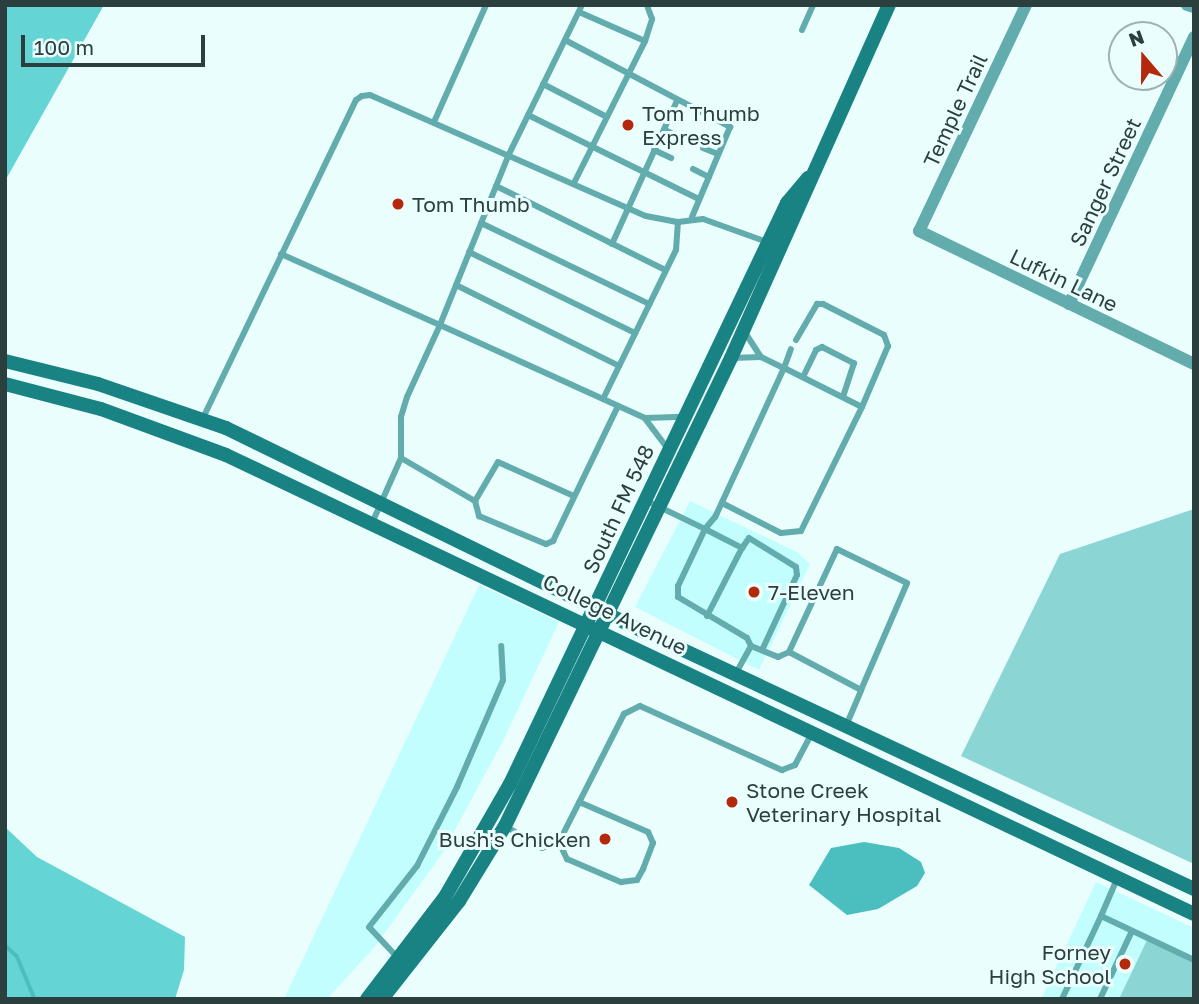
<!DOCTYPE html>
<html>
<head>
<meta charset="utf-8">
<style>
	body { margin:0 }
	#map { position:relative; width:1199px; height:1004px; overflow:hidden; background:#ebfefe; font-family:"Golos Text",sans-serif }
	div>[style] { position:absolute }
	[style*='--x'] { left:calc(var(--x)*1px); top:calc(var(--y)*1px); width:calc(var(--w)*1px); rotate:calc(var(--a)*1deg) }
	.built>* { inset:0; background:#c3fefe }
	.green>* { inset:0; background:#8bd5d5 }
	.forest>* { inset:0; background:#64d4d5 }
	.water>* { inset:0; background:#4bbebf }
	.stream>* { height:3.5px; margin:-1.75px; padding:0 1.75px; transform-origin:1.75px; border-radius:1.75px; background:#4bbebf }
	.service>* { height:6px; margin:-3px; padding:0 3px; transform-origin:3px; border-radius:3px; background:#63acad }
	.minor>* { height:12px; margin:-6px; padding:0 6px; transform-origin:6px; border-radius:6px; background:#63acad }
	.secondary>* { height:14px; margin:-7px; padding:0 7px; transform-origin:7px; border-radius:7px; background:#198283 }
	.dots>* { width:19px; height:19px; translate:-50% -50%; box-sizing:border-box; border:4px solid #ebfefe; border-radius:50% }
	span { translate:-50% -50%; white-space:nowrap; text-align:center; line-height:1.15; -webkit-text-stroke:6px #ebfefe; paint-order:stroke }
	.street-label { font-size:21px; color:#2b3f3f }
	.poi-label { font-size:21px; color:#2b3f3f }
	.left { translate:0 -50%; text-align:left }
	.right { translate:-100% -50%; text-align:right }
	.frame { position:absolute; inset:0; border:7px solid #2b3f3f; pointer-events:none }
	.north { position:absolute; left:1108px; top:21px; width:70px; height:70px; box-sizing:border-box; background:#ebfefe; border:2px solid #9eb2b2; border-radius:50%; rotate:340deg; font-size:19px; font-weight:700; line-height:28px; text-align:center; color:#2b3f3f }
	.north::after { content:''; display:block; margin:auto; width:24px; height:32px; background:#b4280b; clip-path:polygon(50% 0,100% 100%,50% 72%,0 100%) }
	.scale { position:absolute; left:21px; top:35px; width:184px; height:32px; box-sizing:border-box; border:4px solid #2b3f3f; border-top:0; padding-left:9px; font-size:21px; line-height:24px; white-space:nowrap; color:#2b3f3f; -webkit-text-stroke:5px #ebfefe; paint-order:stroke }
</style>
</head>
<body>
<div id="map">
	<div class="built">
		<div style="clip-path:polygon(690px 501px,797px 552px,810px 564px,759px 670px,635px 607px)"></div>
		<div style="clip-path:polygon(479px 585px,559px 622px,503px 741px,442px 854px,373px 949px,327px 999px,284px 999px)"></div>
		<div style="clip-path:polygon(1096px 882px,1194px 928px,1194px 999px,1041px 999px)"></div>
	</div>
	<div class="green">
		<div style="clip-path:polygon(1194px 509px,1194px 864px,961px 756px,1060px 554px)"></div>
		<div style="clip-path:polygon(1149px 936px,1194px 957px,1194px 999px,1119px 999px)"></div>
	</div>
	<div class="forest">
		<div style="clip-path:polygon(5px 5px,104px 5px,5px 181px)"></div>
		<div style="clip-path:polygon(5px 827px,37px 857px,185px 937px,184px 970px,175px 999px,5px 999px)"></div>
	</div>
	<div class="water">
		<div style="clip-path:polygon(864px 842px,899px 848px,921px 862px,925px 873px,917px 886px,878px 909px,847px 915px,809px 885px,831px 848px)"></div>
	</div>
	<div class="stream">
		<div style="--x:5;--y:945;--w:16;--a:43"></div>
		<div style="--x:17;--y:956;--w:47;--a:67.3"></div>
	</div>
	<div class="service">
		<div style="--x:582;--y:5;--w:166;--a:116.1"></div>
		<div style="--x:509;--y:154;--w:184;--a:112"></div>
		<div style="--x:440;--y:325;--w:225;--a:24.4"></div>
		<div style="--x:579;--y:12;--w:72;--a:23.7"></div>
		<div style="--x:802;--y:30;--w:27;--a:-66"></div>
		<div style="--x:565;--y:40;--w:187;--a:27.8"></div>
		<div style="--x:730;--y:127;--w:98;--a:112.9"></div>
		<div style="--x:543;--y:84;--w:72;--a:27.3"></div>
		<div style="--x:528;--y:115;--w:188;--a:26.2"></div>
		<div style="--x:434;--y:122;--w:128;--a:-66"></div>
		<div style="--x:665;--y:130;--w:18;--a:27"></div>
		<div style="--x:703;--y:148;--w:16;--a:22"></div>
		<div style="--x:654;--y:150;--w:19;--a:25"></div>
		<div style="--x:693;--y:169;--w:18;--a:27"></div>
		<div style="--x:575;--y:181;--w:157;--a:-63.4"></div>
		<div style="--x:645;--y:41;--w:23;--a:-72"></div>
		<div style="--x:652;--y:19;--w:15;--a:-110"></div>
		<div style="--x:496;--y:186;--w:189;--a:26.4"></div>
		<div style="--x:481;--y:223;--w:187;--a:25.7"></div>
		<div style="--x:612;--y:244;--w:157;--a:-65.6"></div>
		<div style="--x:469;--y:252;--w:185;--a:26"></div>
		<div style="--x:281;--y:254;--w:174;--a:24.1"></div>
		<div style="--x:440;--y:325;--w:79;--a:114.6"></div>
		<div style="--x:407;--y:397;--w:21;--a:107"></div>
		<div style="--x:401;--y:417;--w:41;--a:90"></div>
		<div style="--x:401;--y:458;--w:71;--a:114"></div>
		<div style="--x:456;--y:285;--w:182;--a:26.4"></div>
		<div style="--x:744;--y:331;--w:31;--a:57"></div>
		<div style="--x:761;--y:357;--w:25;--a:26"></div>
		<div style="--x:784;--y:368;--w:164;--a:114.8"></div>
		<div style="--x:715;--y:517;--w:16;--a:130"></div>
		<div style="--x:705;--y:529;--w:42;--a:27.2"></div>
		<div style="--x:742;--y:548;--w:12;--a:-55"></div>
		<div style="--x:749;--y:538;--w:55;--a:31.7"></div>
		<div style="--x:796;--y:567;--w:8;--a:83"></div>
		<div style="--x:797;--y:575;--w:83;--a:115"></div>
		<div style="--x:796;--y:340;--w:42;--a:-59.7"></div>
		<div style="--x:817;--y:304;--w:6;--a:0"></div>
		<div style="--x:823;--y:304;--w:68;--a:26.9"></div>
		<div style="--x:884;--y:335;--w:12;--a:70"></div>
		<div style="--x:888;--y:346;--w:66;--a:113.1"></div>
		<div style="--x:732;--y:358;--w:29;--a:-2"></div>
		<div style="--x:803;--y:377;--w:30;--a:-64"></div>
		<div style="--x:816;--y:350;--w:7;--a:-27"></div>
		<div style="--x:822;--y:347;--w:36;--a:27"></div>
		<div style="--x:854;--y:363;--w:35;--a:108"></div>
		<div style="--x:603;--y:399;--w:166;--a:-63.9"></div>
		<div style="--x:676;--y:250;--w:28;--a:-86"></div>
		<div style="--x:202;--y:420;--w:355;--a:-64.3"></div>
		<div style="--x:356;--y:100;--w:7;--a:-34"></div>
		<div style="--x:362;--y:96;--w:8;--a:-7"></div>
		<div style="--x:370;--y:95;--w:301;--a:23.7"></div>
		<div style="--x:646;--y:216;--w:33;--a:11"></div>
		<div style="--x:678;--y:222;--w:25;--a:-7"></div>
		<div style="--x:703;--y:219;--w:71;--a:19.7"></div>
		<div style="--x:668;--y:449;--w:39;--a:-127"></div>
		<div style="--x:645;--y:418;--w:38;--a:-2"></div>
		<div style="--x:401;--y:458;--w:86;--a:30.2"></div>
		<div style="--x:475;--y:501;--w:16;--a:75"></div>
		<div style="--x:479;--y:516;--w:73;--a:22.7"></div>
		<div style="--x:546;--y:544;--w:8;--a:-23"></div>
		<div style="--x:553;--y:541;--w:150;--a:-64.3"></div>
		<div style="--x:645;--y:500;--w:67;--a:25.8"></div>
		<div style="--x:705;--y:529;--w:63;--a:115.3"></div>
		<div style="--x:678;--y:586;--w:11;--a:90"></div>
		<div style="--x:678;--y:597;--w:80;--a:30.7"></div>
		<div style="--x:747;--y:638;--w:9;--a:63"></div>
		<div style="--x:751;--y:646;--w:31;--a:119"></div>
		<div style="--x:475;--y:501;--w:45;--a:-59.5"></div>
		<div style="--x:498;--y:462;--w:83;--a:24.1"></div>
		<div style="--x:722;--y:503;--w:66;--a:27"></div>
		<div style="--x:781;--y:533;--w:20;--a:-6"></div>
		<div style="--x:801;--y:531;--w:138;--a:-63.8"></div>
		<div style="--x:862;--y:407;--w:87;--a:-153.4"></div>
		<div style="--x:784;--y:368;--w:20;--a:-70"></div>
		<div style="--x:707;--y:616;--w:76;--a:-62.8"></div>
		<div style="--x:751;--y:646;--w:29;--a:22"></div>
		<div style="--x:778;--y:657;--w:12;--a:-24"></div>
		<div style="--x:846;--y:726;--w:39;--a:-67"></div>
		<div style="--x:861;--y:690;--w:116;--a:-66.7"></div>
		<div style="--x:907;--y:583;--w:78;--a:-154.1"></div>
		<div style="--x:837;--y:549;--w:114;--a:115"></div>
		<div style="--x:789;--y:652;--w:81;--a:27.8"></div>
		<div style="--x:505;--y:826;--w:43;--a:30.7"></div>
		<div style="--x:542;--y:848;--w:18;--a:-19"></div>
		<div style="--x:559;--y:842;--w:144;--a:-63.1"></div>
		<div style="--x:624;--y:714;--w:18;--a:-27"></div>
		<div style="--x:640;--y:706;--w:156;--a:24.3"></div>
		<div style="--x:782;--y:770;--w:14;--a:-21"></div>
		<div style="--x:795;--y:765;--w:36;--a:-62"></div>
		<div style="--x:559;--y:842;--w:19;--a:65"></div>
		<div style="--x:567;--y:859;--w:59;--a:23.1"></div>
		<div style="--x:621;--y:882;--w:16;--a:-7"></div>
		<div style="--x:637;--y:880;--w:13;--a:-61"></div>
		<div style="--x:643;--y:869;--w:28;--a:-69"></div>
		<div style="--x:653;--y:843;--w:12;--a:-114"></div>
		<div style="--x:648;--y:832;--w:75;--a:-156.5"></div>
		<div style="--x:1117;--y:879;--w:40;--a:113.4"></div>
		<div style="--x:1101;--y:916;--w:103;--a:25.3"></div>
		<div style="--x:398;--y:958;--w:42;--a:-133.1"></div>
		<div style="--x:369;--y:927;--w:78;--a:-51.8"></div>
		<div style="--x:417;--y:866;--w:89;--a:-63.1"></div>
		<div style="--x:457;--y:787;--w:116;--a:-66.7"></div>
		<div style="--x:503;--y:680;--w:34;--a:-93"></div>
		<div style="--x:1062;--y:999;--w:92;--a:-64.8"></div>
		<div style="--x:1100;--y:999;--w:75;--a:-64.8"></div>
	</div>
	<div class="minor">
		<div style="--x:1026;--y:5;--w:250;--a:115.3"></div>
		<div style="--x:919;--y:231;--w:305;--a:25.8"></div>
		<div style="--x:1187;--y:5;--w:7;--a:16"></div>
		<div style="--x:1069;--y:304;--w:295;--a:-64.9"></div>
	</div>
	<div class="secondary">
		<div style="--x:5;--y:361;--w:96;--a:13.9"></div>
		<div style="--x:98;--y:384;--w:135;--a:19"></div>
		<div style="--x:226;--y:428;--w:454;--a:26"></div>
		<div style="--x:634;--y:627;--w:618;--a:25.07"></div>
		<div style="--x:5;--y:384;--w:99;--a:14.6"></div>
		<div style="--x:101;--y:409;--w:133;--a:20.2"></div>
		<div style="--x:226;--y:455;--w:1071;--a:25.37"></div>
		<div style="--x:367;--y:999;--w:128;--a:-52.6"></div>
		<div style="--x:445;--y:897;--w:130;--a:-60.1"></div>
		<div style="--x:510;--y:784;--w:644;--a:-64.51"></div>
		<div style="--x:787;--y:203;--w:33;--a:-50"></div>
		<div style="--x:382;--y:999;--w:125;--a:-51.8"></div>
		<div style="--x:459;--y:901;--w:88;--a:-58.5"></div>
		<div style="--x:505;--y:826;--w:520;--a:-64.22"></div>
		<div style="--x:731;--y:358;--w:387;--a:-65.9"></div>
	</div>
	<div class="dots">
		<div style="left:628px;top:125px;background:#b4280b"></div>
		<div style="left:398px;top:204px;background:#b4280b"></div>
		<div style="left:754px;top:592px;background:#b4280b"></div>
		<div style="left:732px;top:802px;background:#b4280b"></div>
		<div style="left:605px;top:839px;background:#b4280b"></div>
		<div style="left:1125px;top:964px;background:#b4280b"></div>
	</div>
	<div class="street-label">
		<span style="left:955px;top:110px;rotate:-65deg">Temple Trail</span>
		<span style="left:1105px;top:182px;rotate:-65deg">Sanger Street</span>
		<span style="left:1064px;top:280px;rotate:26deg">Lufkin Lane</span>
		<span style="left:618px;top:509px;rotate:-65deg">South FM 548</span>
		<span style="left:615px;top:614px;rotate:26deg">College Avenue</span>
	</div>
	<div class="poi-label">
		<span class="left" style="left:642px;top:125px">Tom Thumb<br>Express</span>
		<span class="left" style="left:412px;top:204px">Tom Thumb</span>
		<span class="left" style="left:768px;top:592px">7-Eleven</span>
		<span class="left" style="left:746px;top:802px">Stone Creek<br>Veterinary Hospital</span>
		<span class="right" style="left:591px;top:839px">Bush's Chicken</span>
		<span class="right" style="left:1111px;top:964px">Forney<br>High School</span>
	</div>
	<div class="frame"></div>
	<div class="north">N</div>
	<div class="scale">100 m</div>
</div>
</body>
</html>
